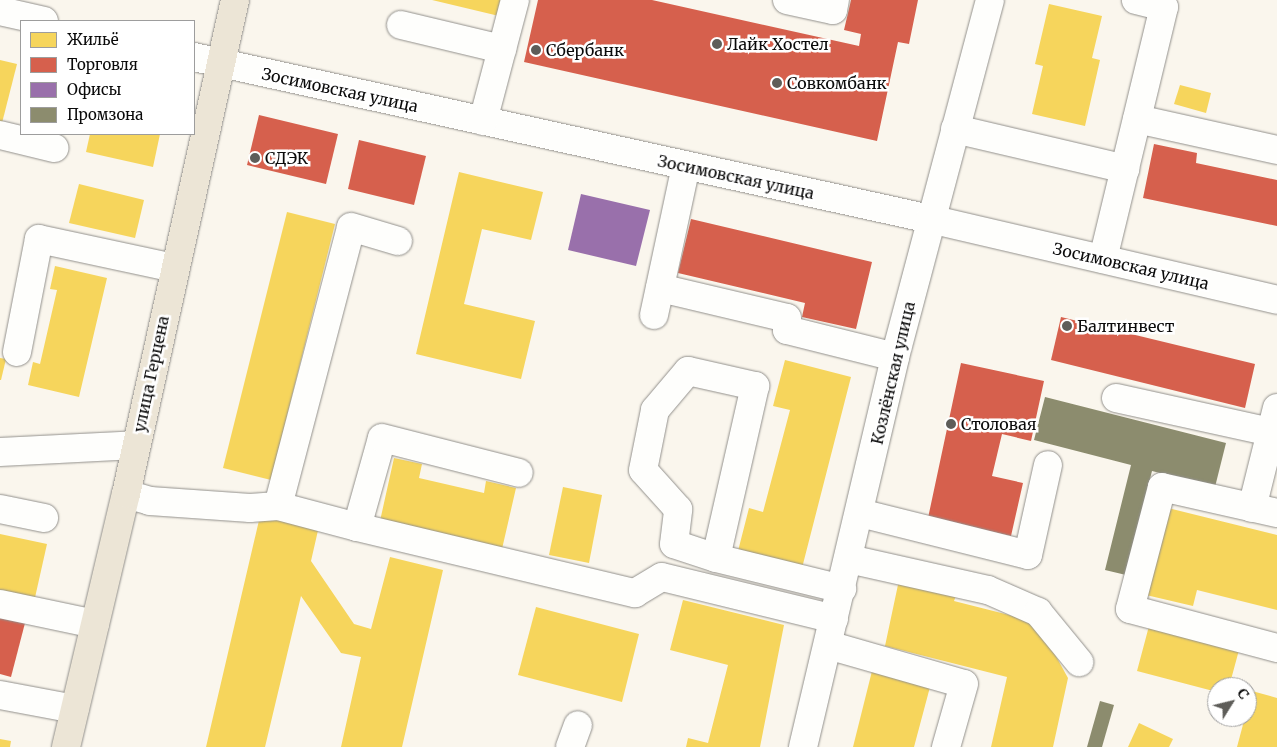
<!DOCTYPE html>
<html>
<head>
<meta charset="utf-8">
<style>
	body { margin:0 }
	#map { position:relative; width:1277px; height:747px; overflow:hidden; background:#faf6ed; font-family:Merriweather,serif }
	div>[style] { position:absolute }
	[style*='--x'] { left:calc(var(--x)*1px); top:calc(var(--y)*1px); width:calc(var(--w)*1px); rotate:calc(var(--a)*1deg) }
	.homes>* { inset:0; background:#f6d55c }
	.shops>* { inset:0; background:#d6604d }
	.offices>* { inset:0; background:#9970ab }
	.industry>* { inset:0; background:#8c8c6e }
	.roads { filter:drop-shadow(0 0 1px #92908c) drop-shadow(0 0 1px #92908c) }
	.minor>* { height:28px; margin:-14px; padding:0 14px; transform-origin:14px; border-radius:14px; background:#fefefc }
	.major>* { height:28px; margin:-14px; padding:0 14px; transform-origin:14px; border-radius:14px; background:#ece5d6 }
	.dots>* { width:14px; height:14px; translate:-50% -50%; box-sizing:border-box; border:2px solid #fff; border-radius:50% }
	span { translate:-50% -50%; white-space:nowrap; text-align:center; line-height:1.15; -webkit-text-stroke:5px #fff; paint-order:stroke }
	.poi-label { font-size:16px; color:#0a0a0a }
	.left { translate:0 -50%; text-align:left }
	.street-label { font-size:16px; color:#0a0a0a }
	.legend { position:absolute; left:20px; top:20px; width:175px; height:115px; box-sizing:border-box; background:#fff; border:1px solid #9d9d9d; margin:0; padding:6px 9px; list-style:none; font-size:15px; color:#0a0a0a }
	.legend li { display:flex; align-items:center; gap:10px; height:25px }
	.legend b { width:25px; border:1px solid #9d9d9d }
	.north { position:absolute; left:1207px; top:677px; width:50px; height:50px; box-sizing:border-box; background:#fff; border:1px solid #9d9d9d; border-radius:50%; rotate:54deg; font-size:14px; font-weight:700; line-height:20px; text-align:center; color:#0a0a0a }
	.north::after { content:''; display:block; margin:auto; width:18px; height:22px; background:#5e5d59; clip-path:polygon(50% 0,100% 100%,50% 72%,0 100%) }
</style>
</head>
<body>
<div id="map">
	<div class="homes">
		<div style="clip-path:polygon(432px 0,503px 0,499px 16px)"></div>
		<div style="clip-path:polygon(1049px 4px,1102px 16px,1092px 58px,1100px 60px,1085px 126px,1032px 114px,1043px 66px,1035px 64px)"></div>
		<div style="clip-path:polygon(0 60px,17px 64px,2px 123px,0 122px)"></div>
		<div style="clip-path:polygon(1180px 85px,1211px 93px,1206px 113px,1174px 104px)"></div>
		<div style="clip-path:polygon(90px 134px,160px 134px,153px 167px,86px 152px)"></div>
		<div style="clip-path:polygon(459px 172px,543px 192px,531px 240px,482px 229px,464px 304px,535px 321px,521px 379px,416px 354px)"></div>
		<div style="clip-path:polygon(79px 184px,144px 200px,135px 238px,69px 223px)"></div>
		<div style="clip-path:polygon(287px 212px,335px 224px,271px 480px,223px 468px)"></div>
		<div style="clip-path:polygon(55px 266px,107px 278px,79px 397px,28px 385px,33px 362px,40px 364px,57px 290px,50px 289px)"></div>
		<div style="clip-path:polygon(0 358px,6px 359px,1px 380px,0 380px)"></div>
		<div style="clip-path:polygon(785px 360px,851px 377px,802px 568px,738px 551px,749px 508px,763px 512px,790px 410px,773px 406px)"></div>
		<div style="clip-path:polygon(394px 458px,422px 464px,419px 478px,484px 493px,486px 481px,516px 488px,502px 549px,380px 521px)"></div>
		<div style="clip-path:polygon(563px 487px,602px 495px,589px 563px,549px 555px)"></div>
		<div style="clip-path:polygon(1168px 508px,1277px 535px,1277px 610px,1197px 590px,1193px 606px,1146px 595px)"></div>
		<div style="clip-path:polygon(260px 516px,319px 526px,311px 561px,354px 624px,371px 629px,390px 557px,443px 570px,402px 747px,341px 747px,361px 657px,341px 653px,301px 596px,265px 747px,206px 747px)"></div>
		<div style="clip-path:polygon(0 534px,47px 544px,34px 602px,0 595px)"></div>
		<div style="clip-path:polygon(899px 580px,957px 593px,954px 601px,1037px 622px,1068px 678px,1053px 747px,991px 747px,1007px 677px,885px 646px)"></div>
		<div style="clip-path:polygon(683px 600px,784px 625px,760px 747px,686px 747px,688px 738px,708px 743px,728px 665px,670px 650px)"></div>
		<div style="clip-path:polygon(536px 607px,639px 634px,622px 702px,518px 675px)"></div>
		<div style="clip-path:polygon(1149px 626px,1239px 650px,1229px 687px,1217px 687px,1217px 692px,1137px 671px)"></div>
		<div style="clip-path:polygon(872px 671px,930px 687px,914px 747px,853px 747px)"></div>
		<div style="clip-path:polygon(1252px 691px,1277px 698px,1277px 747px,1237px 747px)"></div>
		<div style="clip-path:polygon(1139px 723px,1173px 739px,1169px 747px,1128px 747px)"></div>
		<div style="clip-path:polygon(0 739px,11px 741px,10px 747px,0 747px)"></div>
	</div>
	<div class="shops">
		<div style="clip-path:polygon(538px 0,652px 0,859px 46px,861px 34px,844px 30px,851px 0,918px 0,909px 44px,898px 42px,877px 141px,524px 62px)"></div>
		<div style="clip-path:polygon(259px 115px,338px 134px,326px 184px,247px 165px)"></div>
		<div style="clip-path:polygon(359px 140px,426px 156px,414px 205px,348px 189px)"></div>
		<div style="clip-path:polygon(1154px 144px,1197px 153px,1196px 163px,1277px 180px,1277px 226px,1143px 198px)"></div>
		<div style="clip-path:polygon(691px 219px,872px 262px,856px 329px,802px 317px,805px 303px,678px 273px)"></div>
		<div style="clip-path:polygon(1061px 317px,1255px 364px,1245px 408px,1051px 360px)"></div>
		<div style="clip-path:polygon(961px 363px,1044px 381px,1031px 441px,1002px 434px,992px 476px,1023px 483px,1011px 536px,928px 518px)"></div>
		<div style="clip-path:polygon(0 616px,25px 623px,11px 677px,0 674px)"></div>
	</div>
	<div class="offices">
		<div style="clip-path:polygon(581px 194px,650px 210px,636px 266px,568px 250px)"></div>
	</div>
	<div class="industry">
		<div style="clip-path:polygon(1045px 397px,1226px 443px,1215px 487px,1152px 471px,1126px 575px,1105px 570px,1131px 465px,1034px 440px)"></div>
		<div style="clip-path:polygon(1100px 701px,1114px 705px,1102px 747px,1087px 747px)"></div>
	</div>
	<div class="roads">
		<div class="minor">
			<div style="--x:787;--y:0;--w:47;--a:12.3"></div>
			<div style="--x:833;--y:10;--w:10;--a:-79"></div>
			<div style="--x:0;--y:11;--w:45;--a:12.8"></div>
			<div style="--x:401;--y:25;--w:104;--a:13.4"></div>
			<div style="--x:194;--y:57;--w:754;--a:12.41"></div>
			<div style="--x:930;--y:219;--w:356;--a:13.1"></div>
			<div style="--x:1137;--y:119;--w:143;--a:12.5"></div>
			<div style="--x:483;--y:121;--w:125;--a:-75.2"></div>
			<div style="--x:955;--y:129;--w:175;--a:13.2"></div>
			<div style="--x:0;--y:135;--w:56;--a:13.5"></div>
			<div style="--x:1103;--y:259;--w:259;--a:-76.4"></div>
			<div style="--x:1164;--y:7;--w:29;--a:-166"></div>
			<div style="--x:660;--y:288;--w:130;--a:13.3"></div>
			<div style="--x:787;--y:318;--w:12;--a:90"></div>
			<div style="--x:787;--y:330;--w:111;--a:14"></div>
			<div style="--x:654;--y:315;--w:152;--a:-77.9"></div>
			<div style="--x:17;--y:352;--w:115;--a:-79"></div>
			<div style="--x:39;--y:239;--w:138;--a:12.1"></div>
			<div style="--x:1116;--y:398;--w:159;--a:12.4"></div>
			<div style="--x:0;--y:452;--w:136;--a:-2.9"></div>
			<div style="--x:126;--y:494;--w:25;--a:16"></div>
			<div style="--x:150;--y:501;--w:100;--a:4"></div>
			<div style="--x:250;--y:508;--w:28;--a:-4"></div>
			<div style="--x:278;--y:506;--w:82;--a:14.9"></div>
			<div style="--x:357;--y:527;--w:286;--a:13.4"></div>
			<div style="--x:635;--y:593;--w:31;--a:-31"></div>
			<div style="--x:662;--y:577;--w:177;--a:13.7"></div>
			<div style="--x:278;--y:506;--w:288;--a:-75.3"></div>
			<div style="--x:351;--y:227;--w:49;--a:16.6"></div>
			<div style="--x:1252;--y:508;--w:103;--a:-76"></div>
			<div style="--x:0;--y:509;--w:45;--a:11.6"></div>
			<div style="--x:860;--y:513;--w:173;--a:14"></div>
			<div style="--x:1028;--y:555;--w:92;--a:-77.5"></div>
			<div style="--x:1277;--y:513;--w:118;--a:-167.3"></div>
			<div style="--x:1162;--y:487;--w:126;--a:104.7"></div>
			<div style="--x:1130;--y:609;--w:152;--a:14.9"></div>
			<div style="--x:357;--y:527;--w:92;--a:-74.3"></div>
			<div style="--x:382;--y:438;--w:141;--a:14.3"></div>
			<div style="--x:716;--y:558;--w:44;--a:-161.6"></div>
			<div style="--x:674;--y:544;--w:35;--a:-83"></div>
			<div style="--x:678;--y:509;--w:52;--a:-131.9"></div>
			<div style="--x:643;--y:470;--w:61;--a:-78.7"></div>
			<div style="--x:655;--y:410;--w:51;--a:-49.8"></div>
			<div style="--x:688;--y:371;--w:69;--a:12.6"></div>
			<div style="--x:755;--y:386;--w:176;--a:102.8"></div>
			<div style="--x:716;--y:558;--w:130;--a:13.8"></div>
			<div style="--x:849;--y:559;--w:142;--a:12.6"></div>
			<div style="--x:988;--y:590;--w:55;--a:23.7"></div>
			<div style="--x:1038;--y:612;--w:65;--a:50.6"></div>
			<div style="--x:0;--y:604;--w:97;--a:11.9"></div>
			<div style="--x:828;--y:645;--w:141;--a:16"></div>
			<div style="--x:964;--y:684;--w:66;--a:105.9"></div>
			<div style="--x:0;--y:695;--w:76;--a:10.6"></div>
			<div style="--x:570;--y:747;--w:23;--a:-70"></div>
			<div style="--x:803;--y:747;--w:401;--a:-76.7"></div>
			<div style="--x:895;--y:357;--w:369;--a:-75.1"></div>
		</div>
		<div class="major">
			<div style="--x:66;--y:747;--w:260;--a:-76.7"></div>
			<div style="--x:126;--y:494;--w:506;--a:-77.56"></div>
		</div>
	</div>
	<div class="dots">
		<div style="left:717px;top:44px;background:#5e5d59"></div>
		<div style="left:536px;top:50px;background:#5e5d59"></div>
		<div style="left:777px;top:83px;background:#5e5d59"></div>
		<div style="left:255px;top:158px;background:#5e5d59"></div>
		<div style="left:1067px;top:326px;background:#5e5d59"></div>
		<div style="left:951px;top:424px;background:#5e5d59"></div>
	</div>
	<div class="poi-label">
		<span class="left" style="left:727px;top:44px">Лайк Хостел</span>
		<span class="left" style="left:546px;top:50px">Сбербанк</span>
		<span class="left" style="left:787px;top:83px">Совкомбанк</span>
		<span class="left" style="left:265px;top:158px">СДЭК</span>
		<span class="left" style="left:1077px;top:326px">Балтинвест</span>
		<span class="left" style="left:961px;top:424px">Столовая</span>
	</div>
	<div class="street-label">
		<span style="left:340px;top:90px;rotate:12deg">Зосимовская улица</span>
		<span style="left:736px;top:177px;rotate:12deg">Зосимовская улица</span>
		<span style="left:1131px;top:266px;rotate:13deg">Зосимовская улица</span>
		<span style="left:893px;top:373px;rotate:-77deg">Козлёнская улица</span>
		<span style="left:151px;top:374px;rotate:-78deg">улица Герцена</span>
	</div>
	<ul class="legend">
	<li><b style="height:14px;background:#f6d55c"></b>Жильё</li>
	<li><b style="height:14px;background:#d6604d"></b>Торговля</li>
	<li><b style="height:14px;background:#9970ab"></b>Офисы</li>
	<li><b style="height:14px;background:#8c8c6e"></b>Промзона</li>
	</ul>
	<div class="north">С</div>
</div>
</body>
</html>
